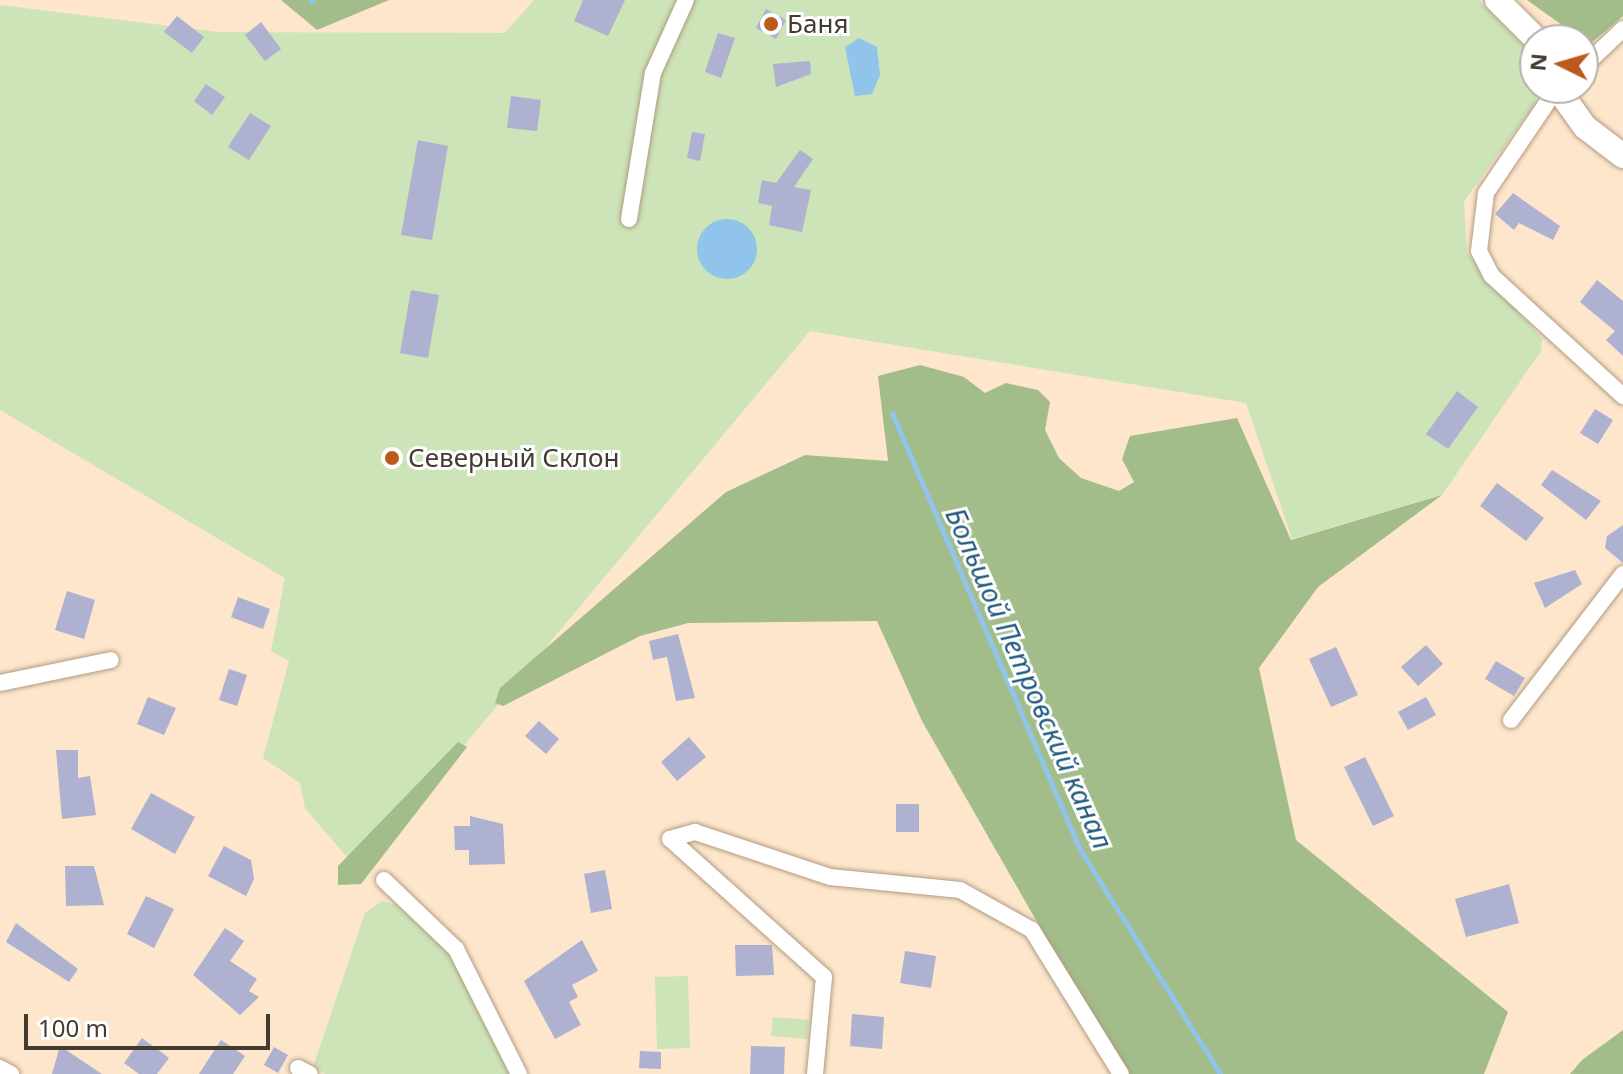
<!DOCTYPE html>
<html>
<head>
<meta charset="utf-8">
<style>
	body { margin:0 }
	#map { position:relative; width:1623px; height:1074px; overflow:hidden; background:#fde6cb; font-family:"Noto Sans",sans-serif }
	div>[style] { position:absolute }
	[style*='--x'] { left:calc(var(--x)*1px); top:calc(var(--y)*1px); width:calc(var(--w)*1px); rotate:calc(var(--a)*1deg) }
	.green>* { inset:0; background:#cce4b7 }
	.forest>* { inset:0; background:#a2bd89 }
	.water>* { inset:0; background:#91c4eb }
	.round { border-radius:50% }
	.stream>* { height:5px; margin:-2.5px; padding:0 2.5px; transform-origin:2.5px; border-radius:2.5px; background:#91c4eb }
	.building>* { inset:0; background:#aeb1cf }
	.roads { filter:drop-shadow(0 0 2px #b19b82) drop-shadow(0 0 2px #b19b82) }
	.street>* { height:16px; margin:-8px; padding:0 8px; transform-origin:8px; border-radius:8px; background:#fff }
	.secondary>* { height:24px; margin:-12px; padding:0 12px; transform-origin:12px; border-radius:12px; background:#fff }
	.dots>* { width:22px; height:22px; translate:-50% -50%; box-sizing:border-box; border:4px solid #fff; border-radius:50% }
	span { translate:-50% -50%; white-space:nowrap; text-align:center; line-height:1.15; -webkit-text-stroke:6px #fff; paint-order:stroke }
	.poi-label { font-size:26px; color:#443b30 }
	.left { translate:0 -50%; text-align:left }
	.water-label { font-size:28px; color:#205a7f; font-style:italic }
	.north { position:absolute; left:1519px; top:24px; width:80px; height:80px; box-sizing:border-box; background:#fff; border:2px solid #b4b1ac; border-radius:50%; rotate:275deg; font-size:22px; font-weight:700; line-height:32px; text-align:center; color:#443b30 }
	.north::after { content:''; display:block; margin:auto; width:28px; height:36px; background:#bc5a1d; clip-path:polygon(50% 0,100% 100%,50% 72%,0 100%) }
	.scale { position:absolute; left:24px; top:1014px; width:246px; height:36px; box-sizing:border-box; border:4px solid #443b30; border-top:0; padding-left:10px; font-size:24px; line-height:28px; white-space:nowrap; color:#443b30; -webkit-text-stroke:6px #fff; paint-order:stroke }
</style>
</head>
<body>
<div id="map">
	<div class="green">
		<div style="clip-path:polygon(534px 0,1479px 0,1529px 51px,1538px 88px,1535px 104px,1464px 201px,1467px 253px,1542px 339px,1541px 351px,1442px 495px,1292px 539px,1246px 403px,810px 331px,359px 871px,305px 808px,300px 783px,263px 758px,289px 661px,271px 651px,285px 578px,0 410px,0 5px,218px 32px,505px 33px)"></div>
		<div style="clip-path:polygon(382px 901px,397px 905px,455px 953px,511px 1074px,325px 1074px,313px 1067px,365px 913px)"></div>
		<div style="clip-path:polygon(688px 976px,690px 1048px,657px 1049px,655px 977px)"></div>
		<div style="clip-path:polygon(773px 1017px,809px 1020px,807px 1039px,771px 1036px)"></div>
	</div>
	<div class="forest">
		<div style="clip-path:polygon(281px 0,389px 0,317px 30px)"></div>
		<div style="clip-path:polygon(1527px 0,1623px 0,1623px 16px,1584px 49px,1583px 40px)"></div>
		<div style="clip-path:polygon(920px 365px,964px 377px,985px 393px,1006px 383px,1038px 390px,1050px 402px,1045px 430px,1059px 458px,1081px 478px,1119px 491px,1134px 482px,1122px 459px,1130px 436px,1237px 418px,1291px 540px,1442px 495px,1318px 587px,1259px 668px,1296px 840px,1508px 1012px,1484px 1074px,1124px 1074px,922px 721px,877px 621px,688px 623px,640px 636px,503px 706px,495px 703px,500px 688px,726px 492px,805px 455px,888px 461px,878px 376px)"></div>
		<div style="clip-path:polygon(458px 742px,467px 747px,361px 884px,338px 885px,338px 866px)"></div>
		<div style="clip-path:polygon(1623px 1030px,1623px 1074px,1570px 1074px,1582px 1060px)"></div>
	</div>
	<div class="water">
		<div style="clip-path:polygon(859px 38px,877px 47px,880px 75px,872px 94px,855px 96px,845px 47px)"></div>
		<div class="round" style="left:697px;top:219px;width:60px;height:60px"></div>
	</div>
	<div class="stream">
		<div style="--x:311;--y:1;--w:2;--a:-27"></div>
		<div style="--x:892;--y:413;--w:473;--a:66.7"></div>
		<div style="--x:1079;--y:848;--w:266;--a:58"></div>
	</div>
	<div class="building">
		<div style="clip-path:polygon(583px 0,625px 0,608px 36px,574px 21px)"></div>
		<div style="clip-path:polygon(766px 9px,786px 20px,776px 39px,756px 28px)"></div>
		<div style="clip-path:polygon(177px 16px,204px 37px,192px 53px,164px 32px)"></div>
		<div style="clip-path:polygon(261px 22px,281px 49px,265px 61px,245px 35px)"></div>
		<div style="clip-path:polygon(718px 33px,735px 38px,721px 78px,705px 72px)"></div>
		<div style="clip-path:polygon(810px 61px,811px 74px,776px 87px,773px 64px)"></div>
		<div style="clip-path:polygon(206px 84px,225px 97px,212px 115px,194px 101px)"></div>
		<div style="clip-path:polygon(511px 96px,541px 100px,537px 131px,507px 128px)"></div>
		<div style="clip-path:polygon(250px 113px,271px 126px,249px 160px,228px 147px)"></div>
		<div style="clip-path:polygon(692px 132px,705px 134px,700px 161px,687px 158px)"></div>
		<div style="clip-path:polygon(418px 140px,448px 146px,432px 240px,401px 235px)"></div>
		<div style="clip-path:polygon(800px 150px,813px 159px,794px 187px,811px 190px,802px 232px,769px 225px,772px 206px,758px 203px,762px 180px,776px 183px)"></div>
		<div style="clip-path:polygon(1513px 193px,1560px 226px,1553px 240px,1519px 223px,1514px 230px,1495px 214px)"></div>
		<div style="clip-path:polygon(1597px 280px,1623px 301px,1623px 356px,1606px 340px,1615px 331px,1580px 302px)"></div>
		<div style="clip-path:polygon(411px 290px,439px 295px,428px 358px,400px 353px)"></div>
		<div style="clip-path:polygon(1457px 391px,1478px 407px,1448px 449px,1426px 434px)"></div>
		<div style="clip-path:polygon(1595px 409px,1613px 420px,1598px 444px,1580px 433px)"></div>
		<div style="clip-path:polygon(1552px 470px,1601px 501px,1586px 520px,1541px 485px)"></div>
		<div style="clip-path:polygon(1497px 483px,1544px 518px,1526px 541px,1480px 506px)"></div>
		<div style="clip-path:polygon(1623px 525px,1623px 563px,1605px 548px,1607px 536px)"></div>
		<div style="clip-path:polygon(1575px 570px,1582px 584px,1545px 608px,1534px 583px)"></div>
		<div style="clip-path:polygon(67px 591px,95px 600px,84px 639px,55px 630px)"></div>
		<div style="clip-path:polygon(238px 597px,270px 609px,263px 629px,231px 617px)"></div>
		<div style="clip-path:polygon(678px 634px,695px 698px,676px 701px,667px 657px,653px 660px,649px 641px)"></div>
		<div style="clip-path:polygon(1426px 645px,1443px 664px,1418px 686px,1401px 667px)"></div>
		<div style="clip-path:polygon(1336px 647px,1358px 695px,1331px 707px,1309px 659px)"></div>
		<div style="clip-path:polygon(1496px 661px,1525px 678px,1514px 696px,1485px 679px)"></div>
		<div style="clip-path:polygon(229px 669px,247px 675px,237px 706px,219px 700px)"></div>
		<div style="clip-path:polygon(148px 697px,176px 708px,164px 735px,137px 724px)"></div>
		<div style="clip-path:polygon(1426px 697px,1436px 715px,1408px 730px,1398px 712px)"></div>
		<div style="clip-path:polygon(539px 721px,559px 739px,546px 754px,525px 736px)"></div>
		<div style="clip-path:polygon(689px 737px,706px 757px,677px 781px,661px 762px)"></div>
		<div style="clip-path:polygon(56px 750px,78px 750px,78px 778px,90px 776px,96px 815px,62px 819px)"></div>
		<div style="clip-path:polygon(1365px 757px,1394px 816px,1373px 826px,1344px 767px)"></div>
		<div style="clip-path:polygon(151px 793px,195px 817px,175px 854px,131px 829px)"></div>
		<div style="clip-path:polygon(896px 804px,919px 804px,919px 832px,896px 832px)"></div>
		<div style="clip-path:polygon(470px 816px,503px 824px,505px 864px,469px 865px,469px 850px,455px 850px,454px 826px,470px 826px)"></div>
		<div style="clip-path:polygon(224px 846px,251px 860px,254px 879px,246px 896px,208px 876px)"></div>
		<div style="clip-path:polygon(65px 866px,94px 866px,104px 905px,66px 906px)"></div>
		<div style="clip-path:polygon(605px 870px,612px 909px,591px 913px,584px 874px)"></div>
		<div style="clip-path:polygon(1509px 884px,1519px 923px,1466px 937px,1455px 899px)"></div>
		<div style="clip-path:polygon(146px 896px,174px 909px,154px 948px,127px 934px)"></div>
		<div style="clip-path:polygon(16px 923px,78px 969px,69px 982px,6px 942px)"></div>
		<div style="clip-path:polygon(225px 928px,244px 941px,230px 961px,257px 979px,249px 991px,259px 997px,240px 1015px,193px 975px)"></div>
		<div style="clip-path:polygon(582px 940px,598px 971px,572px 985px,578px 997px,569px 1002px,581px 1025px,555px 1039px,524px 981px)"></div>
		<div style="clip-path:polygon(735px 945px,772px 945px,774px 975px,736px 976px)"></div>
		<div style="clip-path:polygon(905px 951px,936px 956px,931px 988px,900px 983px)"></div>
		<div style="clip-path:polygon(852px 1014px,884px 1017px,882px 1049px,850px 1046px)"></div>
		<div style="clip-path:polygon(142px 1038px,169px 1058px,157px 1074px,139px 1074px,124px 1063px)"></div>
		<div style="clip-path:polygon(221px 1040px,245px 1056px,233px 1074px,199px 1074px)"></div>
		<div style="clip-path:polygon(60px 1046px,102px 1074px,52px 1074px)"></div>
		<div style="clip-path:polygon(751px 1046px,785px 1047px,784px 1074px,750px 1074px)"></div>
		<div style="clip-path:polygon(274px 1047px,288px 1055px,278px 1073px,264px 1065px)"></div>
		<div style="clip-path:polygon(640px 1051px,661px 1052px,661px 1069px,639px 1068px)"></div>
	</div>
	<div class="roads">
		<div class="street">
			<div style="--x:1583;--y:67;--w:55;--a:-43.5"></div>
			<div style="--x:1557;--y:88;--w:127;--a:124.1"></div>
			<div style="--x:1486;--y:193;--w:58;--a:96.9"></div>
			<div style="--x:1479;--y:251;--w:28;--a:63"></div>
			<div style="--x:1492;--y:276;--w:178;--a:42.5"></div>
			<div style="--x:629;--y:219;--w:148;--a:-80.7"></div>
			<div style="--x:653;--y:73;--w:80;--a:-65.7"></div>
			<div style="--x:0;--y:683;--w:113;--a:-11.7"></div>
			<div style="--x:1511;--y:720;--w:184;--a:-52.5"></div>
			<div style="--x:384;--y:880;--w:100;--a:43.8"></div>
			<div style="--x:456;--y:949;--w:140;--a:63.3"></div>
			<div style="--x:0;--y:1068;--w:13;--a:29"></div>
			<div style="--x:298;--y:1068;--w:13;--a:27"></div>
			<div style="--x:815;--y:1074;--w:97;--a:-84.7"></div>
			<div style="--x:824;--y:977;--w:207;--a:-138.1"></div>
			<div style="--x:670;--y:839;--w:26;--a:-16"></div>
			<div style="--x:695;--y:832;--w:142;--a:18.4"></div>
			<div style="--x:830;--y:877;--w:131;--a:5.7"></div>
			<div style="--x:960;--y:890;--w:82;--a:29.1"></div>
			<div style="--x:1032;--y:930;--w:169;--a:58.3"></div>
		</div>
		<div class="secondary">
			<div style="--x:1497;--y:0;--w:57;--a:45"></div>
			<div style="--x:1557;--y:88;--w:48;--a:54.3"></div>
			<div style="--x:1585;--y:127;--w:48;--a:37.3"></div>
		</div>
	</div>
	<div class="dots">
		<div style="left:771px;top:24px;background:#bc5a1d"></div>
		<div style="left:392px;top:458px;background:#bc5a1d"></div>
	</div>
	<div class="poi-label">
		<span class="left" style="left:787px;top:24px">Баня</span>
		<span class="left" style="left:408px;top:458px">Северный Склон</span>
	</div>
	<div class="water-label">
		<span style="left:1030px;top:678px;rotate:66deg">Большой Петровский канал</span>
	</div>
	<div class="north">N</div>
	<div class="scale">100 m</div>
</div>
</body>
</html>
